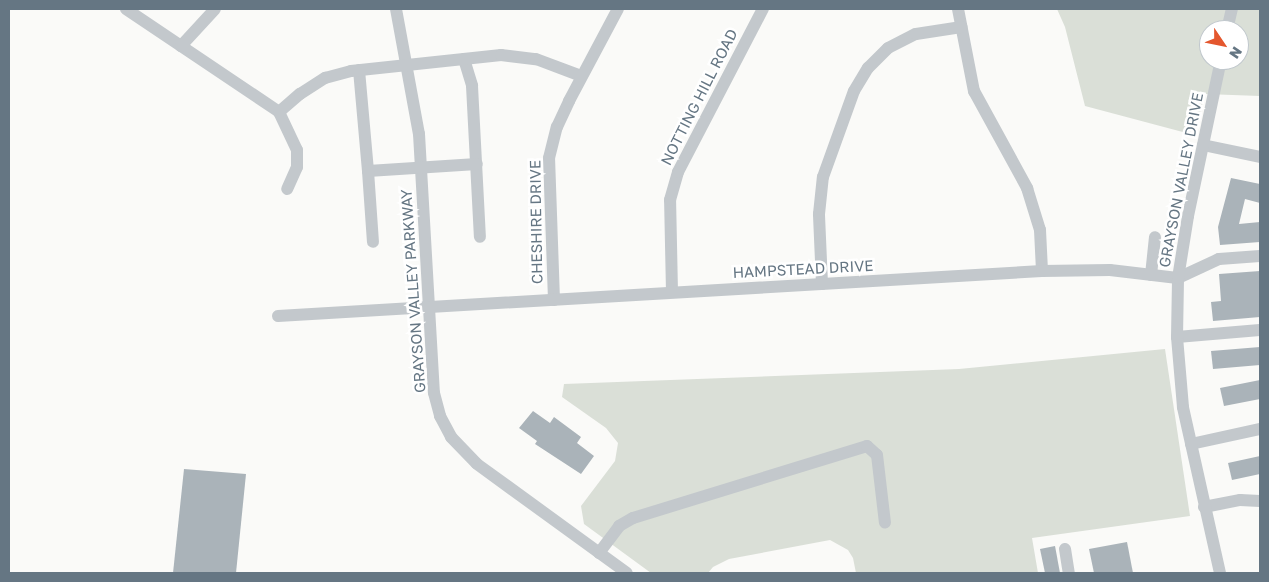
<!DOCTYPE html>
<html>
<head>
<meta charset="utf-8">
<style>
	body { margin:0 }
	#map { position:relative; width:1269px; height:582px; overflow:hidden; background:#fafaf8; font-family:"Golos Text",sans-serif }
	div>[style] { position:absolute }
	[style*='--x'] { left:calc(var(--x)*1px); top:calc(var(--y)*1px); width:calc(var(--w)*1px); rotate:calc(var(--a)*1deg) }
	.green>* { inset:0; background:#dadfd7 }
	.building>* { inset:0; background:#aab3b9 }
	.minor>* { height:12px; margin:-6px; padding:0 6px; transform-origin:6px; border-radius:6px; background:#c3c8cc }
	span { translate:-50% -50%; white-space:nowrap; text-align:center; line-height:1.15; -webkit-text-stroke:5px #fff; paint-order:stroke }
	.street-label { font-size:15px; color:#657683 }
	.frame { position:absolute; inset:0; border:10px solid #657683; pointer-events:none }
	.north { position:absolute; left:1199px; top:20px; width:50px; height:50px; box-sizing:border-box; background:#fff; border:1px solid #c1c8cd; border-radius:50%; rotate:124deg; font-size:14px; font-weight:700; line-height:20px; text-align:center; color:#657683 }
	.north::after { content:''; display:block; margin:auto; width:18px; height:22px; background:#e4572e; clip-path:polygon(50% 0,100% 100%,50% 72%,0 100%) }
</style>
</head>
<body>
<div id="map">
	<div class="green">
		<div style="clip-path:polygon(evenodd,1057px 9px,1260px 9px,1260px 96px,1205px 94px,1194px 135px,1085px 106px,1065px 27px,1057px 9px,1209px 30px,1239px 30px,1239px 60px,1209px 60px,1209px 30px)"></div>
		<div style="clip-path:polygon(1165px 349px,1190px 516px,1032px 538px,1038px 573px,856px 573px,853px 558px,848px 550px,830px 540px,729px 559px,713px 567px,708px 573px,651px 573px,584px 524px,581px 506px,615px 461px,618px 443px,606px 428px,562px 397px,564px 384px,959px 369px)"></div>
	</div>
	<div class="building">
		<div style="clip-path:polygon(1231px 178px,1260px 184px,1260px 203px,1245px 199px,1239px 224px,1260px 222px,1260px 242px,1220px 245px,1218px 227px)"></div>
		<div style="clip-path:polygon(1260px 271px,1260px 317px,1213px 321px,1211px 302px,1221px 301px,1219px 274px)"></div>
		<div style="clip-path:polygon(1260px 347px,1260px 365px,1213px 369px,1211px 351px)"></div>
		<div style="clip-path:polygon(1260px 380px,1260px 399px,1224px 406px,1220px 388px)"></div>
		<div style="clip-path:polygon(533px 411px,550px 423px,554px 417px,581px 437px,577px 443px,594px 456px,581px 474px,535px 444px,537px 441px,519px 428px)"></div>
		<div style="clip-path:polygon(1260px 456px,1260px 474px,1232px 480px,1228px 463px)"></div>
		<div style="clip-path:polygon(184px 469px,246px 474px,236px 573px,173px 573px)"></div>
		<div style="clip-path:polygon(1127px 542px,1133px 573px,1094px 573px,1089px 549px)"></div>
		<div style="clip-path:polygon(1055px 546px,1060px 573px,1045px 573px,1040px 549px)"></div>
	</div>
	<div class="minor">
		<div style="--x:126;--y:9;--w:184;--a:33.9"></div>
		<div style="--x:279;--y:112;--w:42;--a:64.7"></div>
		<div style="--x:297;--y:150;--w:17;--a:90"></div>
		<div style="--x:297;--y:167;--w:24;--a:114"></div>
		<div style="--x:396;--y:9;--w:127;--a:79.6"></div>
		<div style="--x:419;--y:134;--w:259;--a:86.7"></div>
		<div style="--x:434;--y:393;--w:24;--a:75"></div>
		<div style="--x:440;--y:416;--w:24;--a:62"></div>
		<div style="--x:451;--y:437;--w:37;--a:46"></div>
		<div style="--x:477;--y:464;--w:185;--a:36"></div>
		<div style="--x:958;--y:9;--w:84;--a:79"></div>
		<div style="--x:974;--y:91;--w:111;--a:61.3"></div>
		<div style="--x:1027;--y:188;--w:44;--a:72.8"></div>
		<div style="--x:1040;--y:230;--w:41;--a:87.2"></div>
		<div style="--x:1227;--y:30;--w:22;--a:-77"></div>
		<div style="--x:181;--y:46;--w:50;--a:-47.4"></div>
		<div style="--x:464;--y:59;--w:28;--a:73"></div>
		<div style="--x:472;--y:86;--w:151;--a:87"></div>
		<div style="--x:359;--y:70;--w:101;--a:84.9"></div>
		<div style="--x:368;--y:171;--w:109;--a:-3.7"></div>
		<div style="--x:279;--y:112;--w:28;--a:-41"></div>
		<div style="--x:300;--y:94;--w:30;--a:-33"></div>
		<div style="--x:325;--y:78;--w:27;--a:-15"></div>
		<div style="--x:351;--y:71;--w:151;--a:-6.1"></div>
		<div style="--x:501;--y:55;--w:35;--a:7"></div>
		<div style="--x:536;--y:59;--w:48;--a:20.7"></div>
		<div style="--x:1203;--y:145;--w:58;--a:11.9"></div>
		<div style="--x:368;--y:171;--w:71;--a:86"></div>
		<div style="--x:1151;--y:275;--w:38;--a:-84"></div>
		<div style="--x:822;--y:284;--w:70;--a:-92.5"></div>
		<div style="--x:819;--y:214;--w:37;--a:-84"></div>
		<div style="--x:823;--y:177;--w:91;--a:-70.2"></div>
		<div style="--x:854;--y:91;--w:27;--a:-59"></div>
		<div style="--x:868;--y:68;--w:28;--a:-45"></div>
		<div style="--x:888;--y:48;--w:31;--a:-27"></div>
		<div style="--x:916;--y:34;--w:46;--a:-8.8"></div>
		<div style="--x:672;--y:292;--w:92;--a:-91.2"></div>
		<div style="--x:670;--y:200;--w:29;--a:-74"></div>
		<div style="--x:678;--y:172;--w:184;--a:-62.5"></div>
		<div style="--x:554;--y:300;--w:142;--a:-92"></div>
		<div style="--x:549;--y:158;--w:32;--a:-76"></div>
		<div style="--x:557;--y:127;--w:29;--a:-65"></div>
		<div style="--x:569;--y:101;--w:104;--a:-62"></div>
		<div style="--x:278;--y:316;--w:765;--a:-3.37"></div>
		<div style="--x:1042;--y:271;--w:68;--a:-0.8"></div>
		<div style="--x:1110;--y:270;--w:68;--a:6.7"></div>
		<div style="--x:1178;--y:278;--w:45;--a:-24.9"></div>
		<div style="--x:1219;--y:259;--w:41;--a:-4.2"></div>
		<div style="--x:1177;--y:337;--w:83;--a:-4.8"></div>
		<div style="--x:1191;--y:444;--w:71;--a:-12.3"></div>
		<div style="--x:1204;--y:507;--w:37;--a:-11"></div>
		<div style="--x:1240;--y:500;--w:20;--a:3"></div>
		<div style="--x:1065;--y:549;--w:24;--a:81"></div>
		<div style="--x:599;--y:553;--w:34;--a:-53"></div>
		<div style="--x:619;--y:526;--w:16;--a:-30"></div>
		<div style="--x:633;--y:518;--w:245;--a:-17.1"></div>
		<div style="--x:867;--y:446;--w:13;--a:42"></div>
		<div style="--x:877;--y:455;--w:68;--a:83.3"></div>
		<div style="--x:1220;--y:573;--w:170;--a:-102.6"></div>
		<div style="--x:1183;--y:407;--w:70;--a:-94.9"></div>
		<div style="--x:1177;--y:337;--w:59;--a:-89"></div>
		<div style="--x:1178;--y:278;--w:63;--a:-80.8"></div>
		<div style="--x:1188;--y:216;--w:159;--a:-78.1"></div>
	</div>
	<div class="street-label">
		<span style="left:699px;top:97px;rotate:-63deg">NOTTING HILL ROAD</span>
		<span style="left:1181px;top:180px;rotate:-79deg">GRAYSON VALLEY DRIVE</span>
		<span style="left:536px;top:222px;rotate:-91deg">CHESHIRE DRIVE</span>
		<span style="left:803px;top:269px;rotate:-3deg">HAMPSTEAD DRIVE</span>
		<span style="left:413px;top:291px;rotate:-94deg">GRAYSON VALLEY PARKWAY</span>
	</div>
	<div class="frame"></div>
	<div class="north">N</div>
</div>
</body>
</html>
